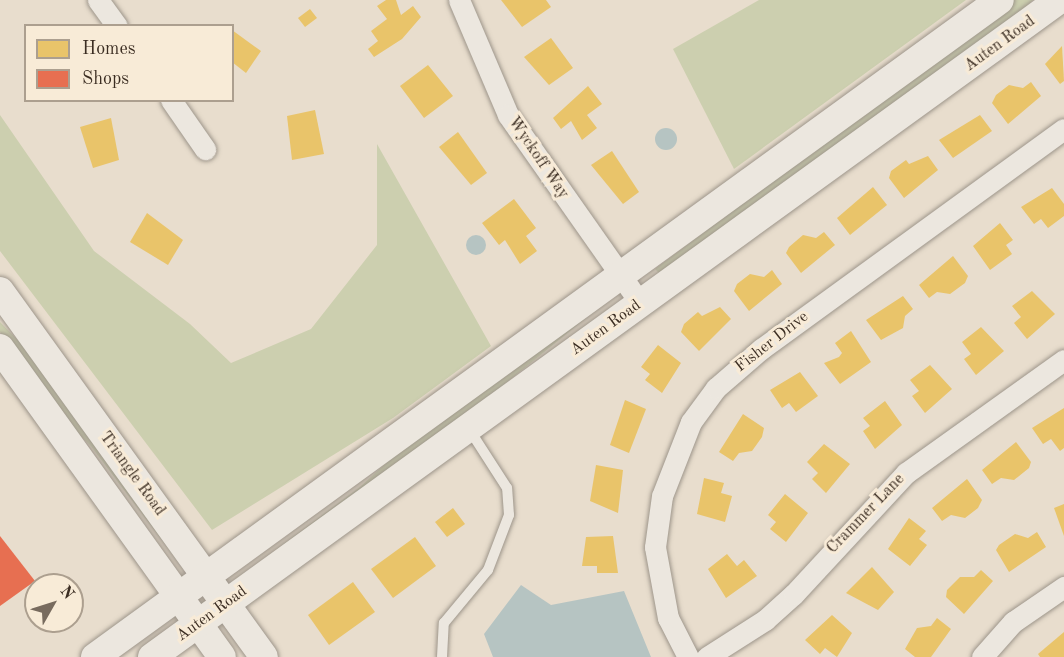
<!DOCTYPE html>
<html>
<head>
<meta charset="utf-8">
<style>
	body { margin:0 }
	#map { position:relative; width:1064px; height:657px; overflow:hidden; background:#e8ddcd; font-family:"Old Standard TT",serif }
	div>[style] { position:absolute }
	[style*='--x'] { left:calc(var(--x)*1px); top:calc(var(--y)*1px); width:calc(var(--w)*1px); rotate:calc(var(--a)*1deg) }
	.green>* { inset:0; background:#cccfaf }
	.water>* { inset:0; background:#b6c4c2 }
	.round { border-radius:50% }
	.homes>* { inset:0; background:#e9c46a }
	.shops>* { inset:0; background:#e76f51 }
	.roads { filter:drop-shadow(0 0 2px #9d958a) drop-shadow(0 0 2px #9d958a) }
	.lane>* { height:10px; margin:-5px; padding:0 5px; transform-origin:5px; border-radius:5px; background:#ece7df }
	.street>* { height:21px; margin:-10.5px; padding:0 10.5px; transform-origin:10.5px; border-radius:10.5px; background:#ece7df }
	.secondary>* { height:28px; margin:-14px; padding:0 14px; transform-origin:14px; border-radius:14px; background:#ece7df }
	span { translate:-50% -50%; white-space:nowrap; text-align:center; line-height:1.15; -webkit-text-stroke:6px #f8ebd7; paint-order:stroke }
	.street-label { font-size:16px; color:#3b2d22 }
	.legend { position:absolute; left:24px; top:24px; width:210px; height:78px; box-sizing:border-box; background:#f8ebd7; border:2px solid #ac9f8f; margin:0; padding:8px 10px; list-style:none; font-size:18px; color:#3b2d22 }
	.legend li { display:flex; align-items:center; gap:12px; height:30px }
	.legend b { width:30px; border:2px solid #ac9f8f }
	.north { position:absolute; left:24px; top:573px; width:60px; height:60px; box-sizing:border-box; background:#f8ebd7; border:2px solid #ac9f8f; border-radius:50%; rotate:51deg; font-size:16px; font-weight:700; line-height:24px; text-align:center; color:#3b2d22 }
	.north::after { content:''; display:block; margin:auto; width:21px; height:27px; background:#786b5e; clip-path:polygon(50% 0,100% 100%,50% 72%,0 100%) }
</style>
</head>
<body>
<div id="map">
	<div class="green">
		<div style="clip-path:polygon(759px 0,966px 0,734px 169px,673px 49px)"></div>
		<div style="clip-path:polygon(1013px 0,1033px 0,1010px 22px,659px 273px,655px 269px)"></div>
		<div style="clip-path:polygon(0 115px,94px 251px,190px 324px,231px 363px,311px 329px,377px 245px,377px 144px,491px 346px,393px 418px,212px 530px,0 251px)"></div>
		<div style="clip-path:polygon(591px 314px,427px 447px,238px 578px,360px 487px,419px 433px)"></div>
		<div style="clip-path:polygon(0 322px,45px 368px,180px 564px,90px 445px,64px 420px,0 332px)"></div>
	</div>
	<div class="water">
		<div class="round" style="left:655px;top:128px;width:22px;height:22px"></div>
		<div class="round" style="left:466px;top:235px;width:20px;height:20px"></div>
		<div style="clip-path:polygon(521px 585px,551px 605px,624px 591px,651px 657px,493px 657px,484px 634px)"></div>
	</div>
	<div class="homes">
		<div style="clip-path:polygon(386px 0,396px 0,401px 15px,413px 6px,421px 17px,402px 39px,374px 57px,368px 49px,378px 41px,371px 31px,387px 19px,377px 6px)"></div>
		<div style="clip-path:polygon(501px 0,546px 0,551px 7px,522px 27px)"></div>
		<div style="clip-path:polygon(310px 9px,317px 18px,305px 27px,298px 18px)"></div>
		<div style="clip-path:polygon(232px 30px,261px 51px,246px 73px,232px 62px)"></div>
		<div style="clip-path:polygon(551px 38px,573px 68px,549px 85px,524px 57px)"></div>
		<div style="clip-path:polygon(1062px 46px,1064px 81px,1060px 84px,1045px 64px)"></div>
		<div style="clip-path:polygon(428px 65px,453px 96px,424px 118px,400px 86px)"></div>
		<div style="clip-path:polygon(1031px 82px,1041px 96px,1008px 124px,992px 103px,996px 95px,1009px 85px,1023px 88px)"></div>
		<div style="clip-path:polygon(588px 86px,602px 104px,587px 115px,597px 128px,582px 140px,571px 121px,561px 129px,553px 118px)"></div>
		<div style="clip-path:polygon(315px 110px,324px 154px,292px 160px,287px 116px)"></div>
		<div style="clip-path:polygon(980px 115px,992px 131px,953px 158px,939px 140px)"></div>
		<div style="clip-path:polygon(111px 118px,119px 160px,93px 168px,80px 127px)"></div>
		<div style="clip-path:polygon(458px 132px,487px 173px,471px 185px,439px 147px)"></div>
		<div style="clip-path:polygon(612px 151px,639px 192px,623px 204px,591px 165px)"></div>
		<div style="clip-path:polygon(928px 156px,938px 170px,904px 198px,889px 178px,891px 171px,906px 160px,909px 164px)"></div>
		<div style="clip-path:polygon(873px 187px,887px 205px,850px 235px,837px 218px)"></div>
		<div style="clip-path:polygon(1052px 188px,1064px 204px,1064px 216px,1048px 228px,1041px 219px,1034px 224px,1021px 207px)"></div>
		<div style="clip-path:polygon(514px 199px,536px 228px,526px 236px,537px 251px,520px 264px,505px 240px,499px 245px,482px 223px)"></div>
		<div style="clip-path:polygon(147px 213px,183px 240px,168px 265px,130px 242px)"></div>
		<div style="clip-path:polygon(1000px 223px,1013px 240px,1006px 245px,1012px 254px,990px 270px,973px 246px)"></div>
		<div style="clip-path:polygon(824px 232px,835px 245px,801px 273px,786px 253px,789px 247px,803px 235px,816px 238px)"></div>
		<div style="clip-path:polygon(953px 256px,968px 276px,965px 283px,950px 294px,937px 292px,929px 298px,919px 285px)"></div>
		<div style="clip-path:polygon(772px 270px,782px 284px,749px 311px,734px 291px,737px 284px,750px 274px,764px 277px)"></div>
		<div style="clip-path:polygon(1032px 291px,1055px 314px,1027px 339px,1014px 323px,1021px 317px,1012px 306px)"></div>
		<div style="clip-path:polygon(903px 296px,913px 309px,905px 316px,903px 328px,881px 340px,866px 320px)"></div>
		<div style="clip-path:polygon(720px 307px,731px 319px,699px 351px,681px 332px,684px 324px,698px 312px,702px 316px)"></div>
		<div style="clip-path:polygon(981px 327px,1004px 351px,976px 375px,964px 359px,971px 354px,962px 342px)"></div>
		<div style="clip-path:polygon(851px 331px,871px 362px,840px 384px,824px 363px,839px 357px,842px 353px,835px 343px)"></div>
		<div style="clip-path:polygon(658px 345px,681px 363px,662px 393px,645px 380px,650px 374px,641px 367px)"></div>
		<div style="clip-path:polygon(930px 365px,952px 389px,925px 413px,912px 396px,919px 391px,910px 380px)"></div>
		<div style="clip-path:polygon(800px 372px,818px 396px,796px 412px,789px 403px,782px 408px,770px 390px)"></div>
		<div style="clip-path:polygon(625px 400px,646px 409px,629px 453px,610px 445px)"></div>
		<div style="clip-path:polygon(885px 401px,902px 425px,875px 449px,863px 431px,870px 426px,863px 418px)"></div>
		<div style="clip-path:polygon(1064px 408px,1064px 448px,1060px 451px,1051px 439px,1043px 444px,1032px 428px)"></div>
		<div style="clip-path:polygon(743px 414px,764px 428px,762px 437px,752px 451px,739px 453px,733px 461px,719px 452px)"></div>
		<div style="clip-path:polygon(1016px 442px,1031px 462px,1029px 468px,1014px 480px,1001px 478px,992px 484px,982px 470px)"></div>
		<div style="clip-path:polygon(824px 444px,850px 464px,826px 493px,812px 479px,818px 473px,807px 462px)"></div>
		<div style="clip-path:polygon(596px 465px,623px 470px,618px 513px,590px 501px)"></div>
		<div style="clip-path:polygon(704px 478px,724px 483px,721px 493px,732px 496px,725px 522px,697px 514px)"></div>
		<div style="clip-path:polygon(967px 479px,982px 500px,978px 508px,965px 518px,951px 515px,942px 521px,932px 508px)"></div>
		<div style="clip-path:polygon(785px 494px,808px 513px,786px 542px,770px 529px,776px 522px,768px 515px)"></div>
		<div style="clip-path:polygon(1064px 504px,1064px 536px,1054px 508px)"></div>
		<div style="clip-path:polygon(453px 508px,465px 524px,447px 537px,435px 522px)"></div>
		<div style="clip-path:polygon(909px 518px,926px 531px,919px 539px,927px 545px,910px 566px,888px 549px)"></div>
		<div style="clip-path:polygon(1037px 532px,1046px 547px,1009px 572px,996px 550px,999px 545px,1015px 534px,1028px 538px)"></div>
		<div style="clip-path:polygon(613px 536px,618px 573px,597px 573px,597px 566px,582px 566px,586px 537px)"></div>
		<div style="clip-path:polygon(415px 537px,436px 566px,393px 598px,371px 569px)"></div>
		<div style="clip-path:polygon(727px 554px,737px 566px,744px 560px,757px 576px,726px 598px,708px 569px)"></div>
		<div style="clip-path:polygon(872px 567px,894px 592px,878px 610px,846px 593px)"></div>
		<div style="clip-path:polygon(981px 570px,993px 581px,964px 614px,946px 597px,947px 590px,960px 577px,974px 577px)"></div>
		<div style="clip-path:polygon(353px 582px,375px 612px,329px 645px,308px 615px)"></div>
		<div style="clip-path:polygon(832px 615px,852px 633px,837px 657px,825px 648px,820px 654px,805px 640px)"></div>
		<div style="clip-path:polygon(937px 618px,951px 629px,931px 657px,915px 657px,905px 649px,917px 628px,931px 626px)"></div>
		<div style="clip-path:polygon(1064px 632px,1064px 657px,1040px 657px,1038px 654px)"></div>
	</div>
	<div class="shops">
		<div style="clip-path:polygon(0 536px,35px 581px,0 606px)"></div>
	</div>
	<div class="roads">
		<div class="lane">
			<div style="--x:442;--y:657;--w:34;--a:-87"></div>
			<div style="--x:444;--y:623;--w:69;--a:-50.3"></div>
			<div style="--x:488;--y:570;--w:59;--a:-69.1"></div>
			<div style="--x:509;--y:515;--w:27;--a:-94"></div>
			<div style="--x:507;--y:488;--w:70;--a:-122.8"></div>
		</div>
		<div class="street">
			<div style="--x:98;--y:0;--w:32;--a:54"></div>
			<div style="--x:459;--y:0;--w:125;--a:66.9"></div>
			<div style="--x:508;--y:115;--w:230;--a:54.9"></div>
			<div style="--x:171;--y:100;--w:60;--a:55.2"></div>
			<div style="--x:688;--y:657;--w:44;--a:-117.1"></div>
			<div style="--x:668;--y:618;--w:72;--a:-100.4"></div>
			<div style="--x:655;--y:547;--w:51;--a:-82.2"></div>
			<div style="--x:662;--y:496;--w:79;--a:-68.6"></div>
			<div style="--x:691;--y:422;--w:42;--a:-53.7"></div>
			<div style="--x:716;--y:388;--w:60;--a:-40.9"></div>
			<div style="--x:761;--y:349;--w:374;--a:-36"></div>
			<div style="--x:707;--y:657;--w:69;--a:-32.5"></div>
			<div style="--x:765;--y:620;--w:39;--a:-42"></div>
			<div style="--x:794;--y:594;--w:165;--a:-47.2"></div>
			<div style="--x:906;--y:473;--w:194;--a:-35.6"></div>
			<div style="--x:982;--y:657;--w:47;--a:-48.5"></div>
			<div style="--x:1013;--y:622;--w:62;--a:-34.5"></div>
		</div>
		<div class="secondary">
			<div style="--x:0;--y:291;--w:451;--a:54.2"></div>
			<div style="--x:0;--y:348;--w:380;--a:54.3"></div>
			<div style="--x:95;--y:657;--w:1118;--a:-35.98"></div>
			<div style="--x:152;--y:657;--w:1120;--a:-35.92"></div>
		</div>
	</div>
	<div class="street-label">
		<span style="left:1000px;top:44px;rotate:-36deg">Auten Road</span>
		<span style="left:538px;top:158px;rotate:56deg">Wyckoff Way</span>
		<span style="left:606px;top:328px;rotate:-36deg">Auten Road</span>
		<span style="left:772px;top:342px;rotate:-38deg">Fisher Drive</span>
		<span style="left:132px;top:474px;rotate:54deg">Triangle Road</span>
		<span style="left:866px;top:514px;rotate:-46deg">Crammer Lane</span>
		<span style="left:212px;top:614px;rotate:-36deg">Auten Road</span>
	</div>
	<ul class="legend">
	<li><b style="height:16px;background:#e9c46a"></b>Homes</li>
	<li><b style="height:16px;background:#e76f51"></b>Shops</li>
	</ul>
	<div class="north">N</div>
</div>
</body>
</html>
